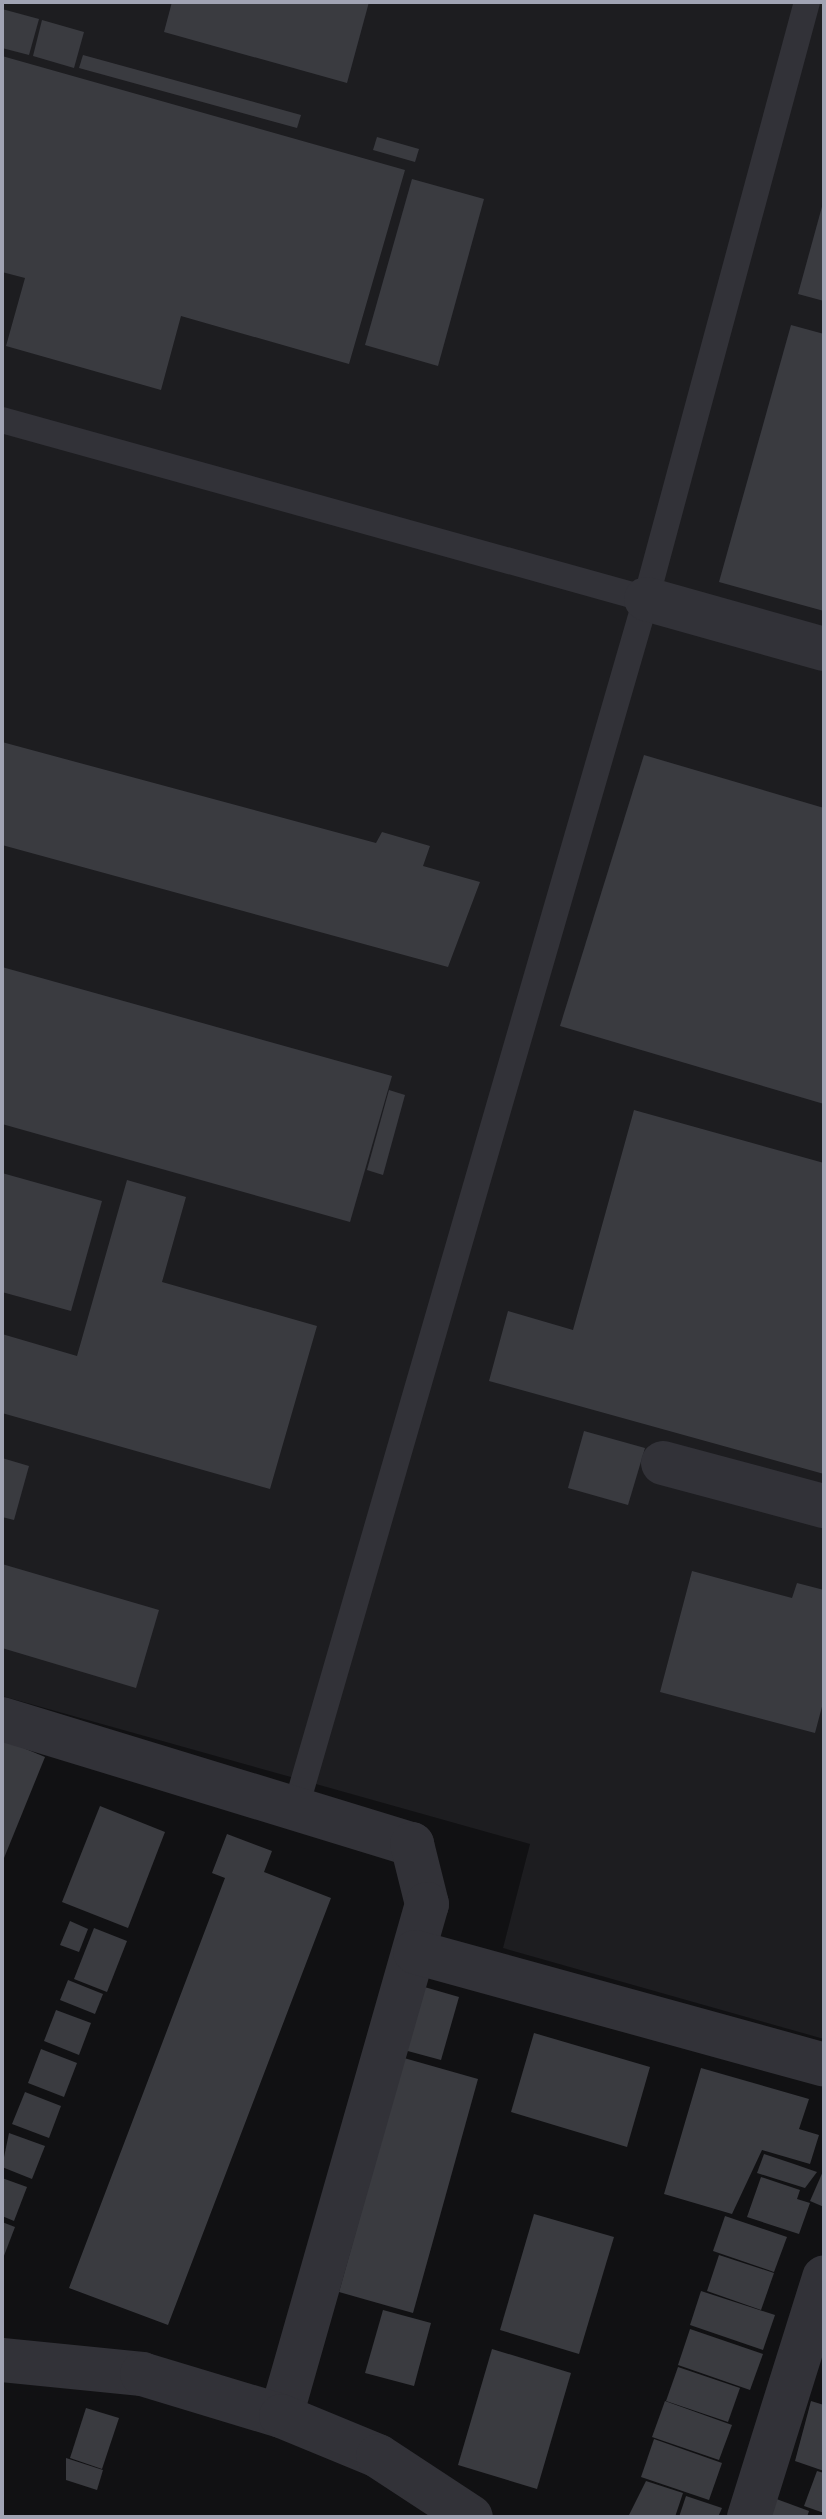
<!DOCTYPE html>
<html>
<head>
<meta charset="utf-8">
<style>
	body { margin:0 }
	#map { position:relative; width:826px; height:2519px; overflow:hidden; background:#111113; font-family:"Public Sans",sans-serif }
	div>[style] { position:absolute }
	[style*='--x'] { left:calc(var(--x)*1px); top:calc(var(--y)*1px); width:calc(var(--w)*1px); rotate:calc(var(--a)*1deg) }
	.built>* { inset:0; background:#1d1d20 }
	.building>* { inset:0; background:#3a3b40 }
	.lane>* { height:26px; margin:-13px; padding:0 13px; transform-origin:13px; border-radius:13px; background:#323238 }
	.street>* { height:44px; margin:-22px; padding:0 22px; transform-origin:22px; border-radius:22px; background:#323238 }
	span { translate:-50% -50%; white-space:nowrap; text-align:center; line-height:1.15; -webkit-text-stroke:6px #0c0c0d; paint-order:stroke }
	.frame { position:absolute; inset:0; border:4px solid #a1a4b4; pointer-events:none }
</style>
</head>
<body>
<div id="map">
	<div class="built">
		<div style="clip-path:polygon(2px 2px,824px 2px,824px 2039px,503px 1948px,530px 1844px,2px 1696px)"></div>
	</div>
	<div class="building">
		<div style="clip-path:polygon(172px 2px,369px 2px,347px 83px,164px 32px)"></div>
		<div style="clip-path:polygon(2px 9px,39px 19px,29px 55px,2px 48px)"></div>
		<div style="clip-path:polygon(42px 20px,84px 32px,74px 68px,33px 56px)"></div>
		<div style="clip-path:polygon(83px 55px,301px 115px,297px 128px,79px 68px)"></div>
		<div style="clip-path:polygon(2px 56px,405px 170px,349px 364px,181px 316px,161px 390px,6px 346px,25px 278px,2px 272px)"></div>
		<div style="clip-path:polygon(377px 137px,419px 149px,415px 162px,373px 150px)"></div>
		<div style="clip-path:polygon(412px 179px,484px 199px,438px 366px,365px 345px)"></div>
		<div style="clip-path:polygon(823px 203px,824px 203px,824px 301px,798px 294px)"></div>
		<div style="clip-path:polygon(791px 325px,824px 334px,824px 611px,719px 582px)"></div>
		<div style="clip-path:polygon(2px 742px,376px 843px,382px 832px,430px 846px,423px 866px,480px 882px,448px 967px,2px 845px)"></div>
		<div style="clip-path:polygon(644px 755px,824px 808px,824px 1104px,560px 1026px)"></div>
		<div style="clip-path:polygon(2px 967px,392px 1076px,350px 1222px,2px 1124px)"></div>
		<div style="clip-path:polygon(389px 1090px,405px 1095px,383px 1175px,367px 1170px)"></div>
		<div style="clip-path:polygon(634px 1110px,824px 1163px,824px 1474px,489px 1381px,508px 1311px,573px 1330px)"></div>
		<div style="clip-path:polygon(2px 1173px,102px 1201px,71px 1311px,2px 1292px)"></div>
		<div style="clip-path:polygon(127px 1180px,186px 1197px,162px 1282px,317px 1326px,270px 1489px,2px 1413px,2px 1334px,77px 1356px)"></div>
		<div style="clip-path:polygon(584px 1431px,645px 1448px,628px 1505px,568px 1488px)"></div>
		<div style="clip-path:polygon(2px 1458px,29px 1466px,14px 1520px,2px 1517px)"></div>
		<div style="clip-path:polygon(2px 1564px,159px 1610px,136px 1688px,2px 1648px)"></div>
		<div style="clip-path:polygon(692px 1571px,792px 1598px,797px 1583px,824px 1590px,824px 1699px,815px 1733px,660px 1692px)"></div>
		<div style="clip-path:polygon(2px 1739px,45px 1757px,2px 1863px)"></div>
		<div style="clip-path:polygon(100px 1806px,165px 1832px,128px 1928px,62px 1902px)"></div>
		<div style="clip-path:polygon(227px 1834px,272px 1851px,264px 1872px,331px 1898px,168px 2325px,69px 2288px,225px 1878px,212px 1873px)"></div>
		<div style="clip-path:polygon(70px 1921px,88px 1929px,79px 1952px,60px 1945px)"></div>
		<div style="clip-path:polygon(94px 1928px,127px 1941px,107px 1992px,74px 1979px)"></div>
		<div style="clip-path:polygon(68px 1980px,103px 1994px,95px 2014px,60px 2000px)"></div>
		<div style="clip-path:polygon(421px 1986px,459px 1997px,441px 2060px,404px 2050px)"></div>
		<div style="clip-path:polygon(56px 2010px,91px 2023px,79px 2055px,44px 2041px)"></div>
		<div style="clip-path:polygon(534px 2033px,650px 2067px,627px 2147px,511px 2112px)"></div>
		<div style="clip-path:polygon(41px 2049px,77px 2063px,64px 2097px,28px 2083px)"></div>
		<div style="clip-path:polygon(404px 2058px,478px 2079px,413px 2313px,339px 2292px)"></div>
		<div style="clip-path:polygon(701px 2068px,809px 2099px,799px 2129px,819px 2135px,810px 2164px,762px 2150px,732px 2214px,664px 2194px)"></div>
		<div style="clip-path:polygon(25px 2092px,61px 2106px,49px 2138px,12px 2124px)"></div>
		<div style="clip-path:polygon(9px 2133px,45px 2146px,32px 2179px,2px 2167px)"></div>
		<div style="clip-path:polygon(764px 2154px,794px 2164px,817px 2172px,805px 2188px,757px 2173px)"></div>
		<div style="clip-path:polygon(824px 2169px,824px 2207px,810px 2201px)"></div>
		<div style="clip-path:polygon(761px 2177px,800px 2190px,797px 2199px,810px 2203px,799px 2234px,747px 2217px)"></div>
		<div style="clip-path:polygon(2px 2178px,27px 2187px,14px 2221px,2px 2216px)"></div>
		<div style="clip-path:polygon(534px 2214px,614px 2237px,579px 2354px,500px 2330px)"></div>
		<div style="clip-path:polygon(725px 2216px,787px 2237px,774px 2272px,713px 2251px)"></div>
		<div style="clip-path:polygon(2px 2222px,15px 2227px,2px 2261px)"></div>
		<div style="clip-path:polygon(719px 2255px,774px 2273px,761px 2310px,707px 2291px)"></div>
		<div style="clip-path:polygon(701px 2291px,775px 2315px,763px 2350px,690px 2325px)"></div>
		<div style="clip-path:polygon(383px 2310px,431px 2323px,414px 2386px,365px 2373px)"></div>
		<div style="clip-path:polygon(690px 2329px,763px 2354px,750px 2390px,678px 2365px)"></div>
		<div style="clip-path:polygon(492px 2349px,571px 2373px,537px 2489px,458px 2465px)"></div>
		<div style="clip-path:polygon(678px 2367px,740px 2388px,728px 2422px,666px 2401px)"></div>
		<div style="clip-path:polygon(665px 2401px,732px 2425px,719px 2460px,652px 2437px)"></div>
		<div style="clip-path:polygon(811px 2401px,824px 2405px,824px 2471px,795px 2461px)"></div>
		<div style="clip-path:polygon(86px 2408px,119px 2418px,102px 2469px,70px 2458px)"></div>
		<div style="clip-path:polygon(654px 2439px,722px 2463px,709px 2500px,641px 2477px)"></div>
		<div style="clip-path:polygon(66px 2458px,103px 2470px,97px 2490px,66px 2480px)"></div>
		<div style="clip-path:polygon(817px 2471px,824px 2473px,824px 2513px,804px 2506px)"></div>
		<div style="clip-path:polygon(646px 2481px,683px 2493px,675px 2517px,628px 2517px)"></div>
		<div style="clip-path:polygon(686px 2496px,722px 2508px,718px 2517px,679px 2517px)"></div>
		<div style="clip-path:polygon(771px 2497px,809px 2511px,807px 2517px,763px 2517px)"></div>
	</div>
	<div class="lane">
		<div style="--x:2;--y:420;--w:668;--a:15.53"></div>
		<div style="--x:296;--y:1807;--w:1258;--a:-73.84"></div>
		<div style="--x:646;--y:599;--w:618;--a:-74.91"></div>
	</div>
	<div class="street">
		<div style="--x:646;--y:599;--w:185;--a:15.7"></div>
		<div style="--x:663;--y:1463;--w:167;--a:15"></div>
		<div style="--x:2;--y:1719;--w:429;--a:17"></div>
		<div style="--x:412;--y:1844;--w:62;--a:76"></div>
		<div style="--x:427;--y:1904;--w:532;--a:105.92"></div>
		<div style="--x:415;--y:1952;--w:424;--a:15.4"></div>
		<div style="--x:2;--y:2360;--w:141;--a:5.7"></div>
		<div style="--x:142;--y:2374;--w:145;--a:16.8"></div>
		<div style="--x:281;--y:2416;--w:105;--a:22.4"></div>
		<div style="--x:378;--y:2456;--w:111;--a:33.3"></div>
		<div style="--x:749;--y:2517;--w:251;--a:-72.6"></div>
	</div>
	<div class="frame"></div>
</div>
</body>
</html>
